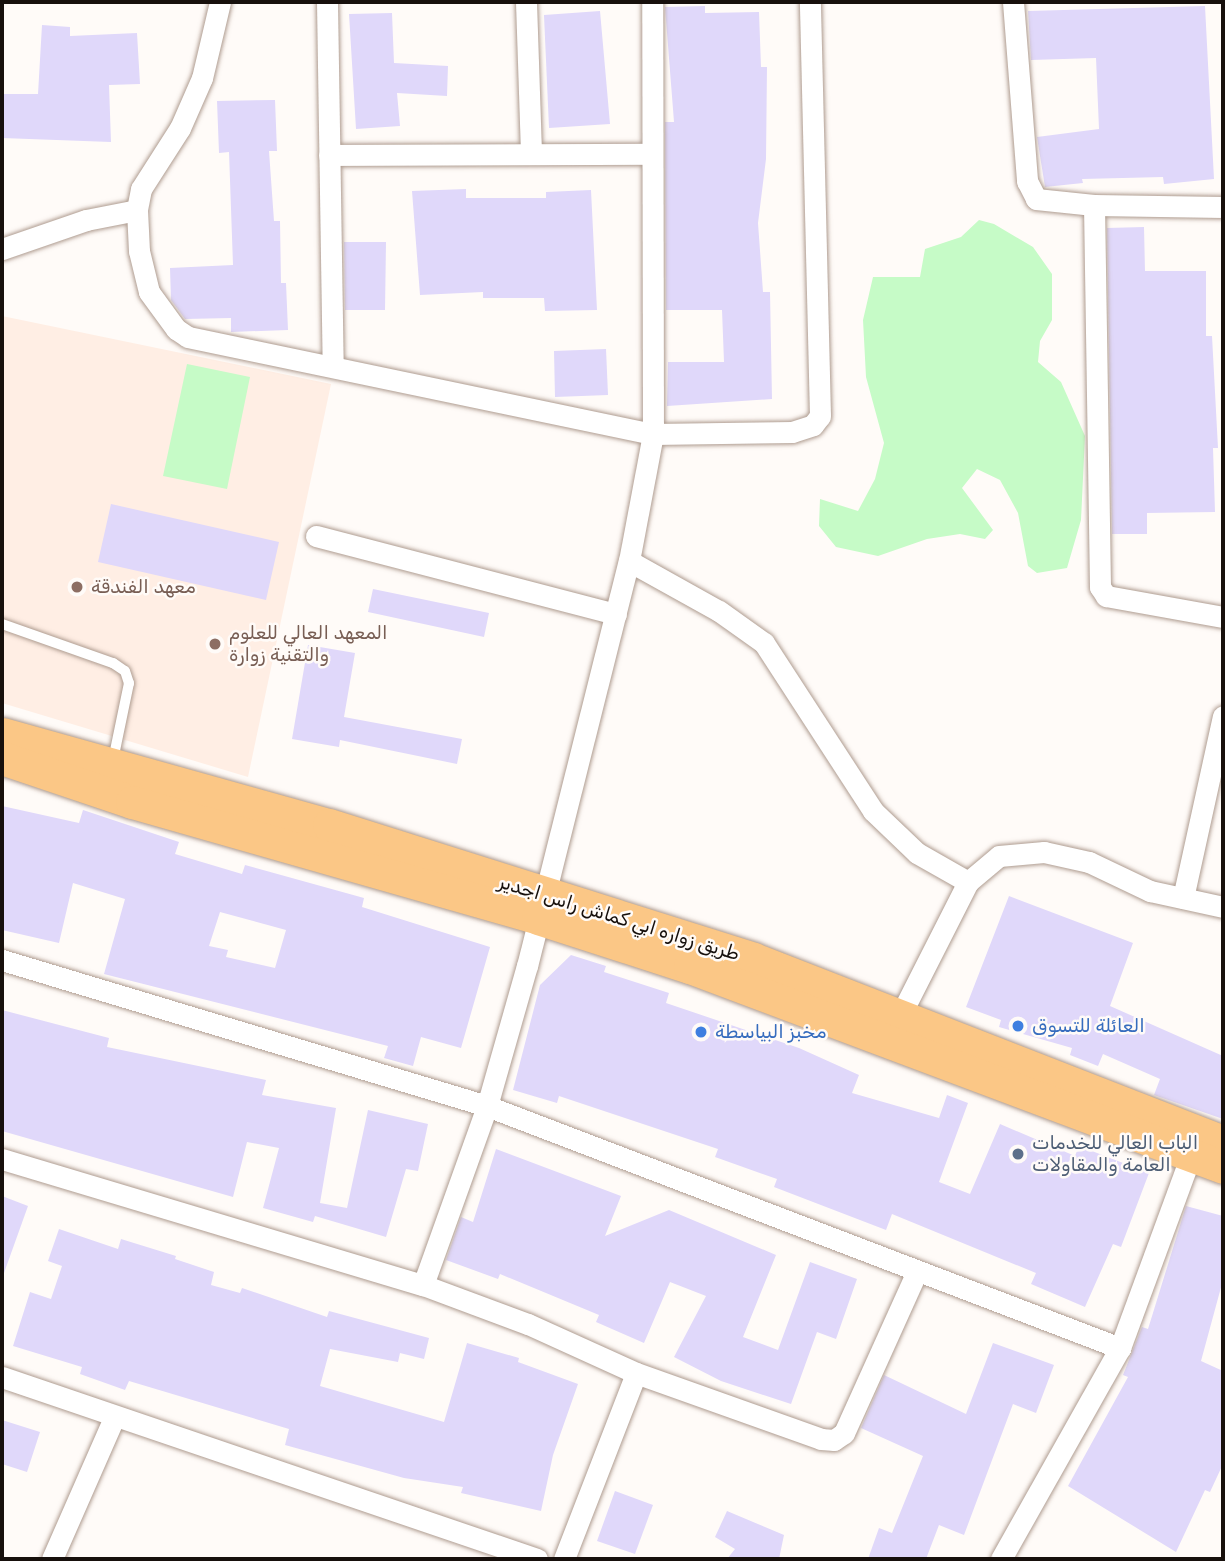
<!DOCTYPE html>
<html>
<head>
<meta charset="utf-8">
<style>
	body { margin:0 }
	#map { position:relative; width:1225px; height:1561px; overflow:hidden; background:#fffbf8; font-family:Rubik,Cairo,sans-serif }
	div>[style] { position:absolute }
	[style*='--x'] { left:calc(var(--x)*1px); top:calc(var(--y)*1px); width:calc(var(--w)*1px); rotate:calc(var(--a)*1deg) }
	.built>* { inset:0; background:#ffeee4 }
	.green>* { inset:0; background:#c6fbc7 }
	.building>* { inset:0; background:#e0d8fa }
	.roads { filter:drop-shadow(0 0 2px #af9c90) drop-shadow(0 0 2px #af9c90) }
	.lane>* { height:10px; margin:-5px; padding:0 5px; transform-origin:5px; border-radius:5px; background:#fff }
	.street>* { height:21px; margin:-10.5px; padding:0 10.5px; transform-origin:10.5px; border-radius:10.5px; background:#fff }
	.primary>* { height:33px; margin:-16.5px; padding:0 16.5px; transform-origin:16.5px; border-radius:16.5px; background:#fbc786 }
	.dots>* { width:19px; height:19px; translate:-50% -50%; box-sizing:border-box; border:4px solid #fffbf8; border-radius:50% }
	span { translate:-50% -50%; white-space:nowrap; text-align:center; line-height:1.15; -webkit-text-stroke:5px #fffbf8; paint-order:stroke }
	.education-label { font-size:19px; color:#785e54 }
	.left { translate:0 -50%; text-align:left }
	.street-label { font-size:19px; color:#17100c }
	.shop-label { font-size:19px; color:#366cbe }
	.service-label { font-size:19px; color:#4e5e75 }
	.frame { position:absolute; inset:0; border:4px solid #17100c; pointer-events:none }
</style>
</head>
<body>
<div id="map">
	<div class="built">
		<div style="clip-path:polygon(2px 316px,331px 384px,248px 777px,2px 703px)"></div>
	</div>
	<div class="green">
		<div style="clip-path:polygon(979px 220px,994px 224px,1033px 247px,1052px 274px,1052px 320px,1040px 341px,1038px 362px,1061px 382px,1085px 436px,1081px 520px,1067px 568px,1037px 573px,1028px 566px,1018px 513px,1000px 480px,977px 469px,962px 488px,993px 530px,985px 539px,960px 534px,927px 539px,878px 556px,836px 547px,819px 526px,820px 499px,858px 511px,875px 479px,884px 443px,866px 377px,863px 320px,873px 277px,920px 277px,925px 249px,961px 237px)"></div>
		<div style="clip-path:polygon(187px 364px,250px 377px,227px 489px,163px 476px)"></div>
	</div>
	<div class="building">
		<div style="clip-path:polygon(705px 6px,705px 13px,759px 12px,761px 67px,767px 67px,766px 159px,758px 223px,763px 292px,770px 292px,772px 399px,667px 406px,668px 362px,724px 362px,722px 310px,666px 310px,665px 122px,674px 122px,665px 7px)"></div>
		<div style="clip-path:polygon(1205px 6px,1214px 179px,1164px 184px,1163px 177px,1082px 179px,1083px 183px,1045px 187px,1037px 137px,1099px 129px,1096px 58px,1031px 60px,1028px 11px)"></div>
		<div style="clip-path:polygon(600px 11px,610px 124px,549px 128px,544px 15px)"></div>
		<div style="clip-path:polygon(392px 13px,394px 63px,448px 66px,447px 96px,397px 93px,400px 126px,356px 129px,349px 14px)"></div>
		<div style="clip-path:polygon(42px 25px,70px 27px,70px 36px,137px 33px,140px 84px,109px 85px,111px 142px,2px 138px,2px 94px,38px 94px)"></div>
		<div style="clip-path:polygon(275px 100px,277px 151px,269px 151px,274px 221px,280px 221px,281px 283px,286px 283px,288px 330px,231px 332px,231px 318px,185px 319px,171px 300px,170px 268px,233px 265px,229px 152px,219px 153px,217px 101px)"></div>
		<div style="clip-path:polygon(466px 189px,466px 198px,546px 198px,546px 192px,591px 190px,597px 310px,545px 311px,544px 298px,483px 298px,483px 292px,420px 295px,412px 191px)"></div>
		<div style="clip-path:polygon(1144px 227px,1145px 271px,1206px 271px,1206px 336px,1212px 336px,1218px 448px,1213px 448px,1215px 512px,1147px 513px,1147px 534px,1112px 534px,1107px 228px)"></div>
		<div style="clip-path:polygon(344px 242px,386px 242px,385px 310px,345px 310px)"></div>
		<div style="clip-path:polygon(606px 349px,608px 395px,555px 397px,554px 351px)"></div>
		<div style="clip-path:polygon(111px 504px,279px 542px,266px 600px,98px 562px)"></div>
		<div style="clip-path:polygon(373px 589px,489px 613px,484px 637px,368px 612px)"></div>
		<div style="clip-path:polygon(308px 645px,355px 653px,344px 717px,462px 739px,457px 764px,340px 740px,339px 747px,292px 739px)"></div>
		<div style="clip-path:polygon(evenodd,2px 806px,79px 823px,83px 810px,179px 842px,175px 854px,242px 874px,245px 865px,364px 898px,362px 907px,490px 947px,461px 1048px,421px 1037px,413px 1066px,384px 1058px,388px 1046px,104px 974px,125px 899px,73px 883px,59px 943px,2px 930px,2px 806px,220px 912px,286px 930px,275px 968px,226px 957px,228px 950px,209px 946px,220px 912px)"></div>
		<div style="clip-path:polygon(1009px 896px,1133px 943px,1110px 1006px,1223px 1056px,1223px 1119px,1154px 1095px,1160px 1079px,1103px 1054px,1098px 1066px,1070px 1055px,1072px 1048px,999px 1027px,1001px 1020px,966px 1007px)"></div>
		<div style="clip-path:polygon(571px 955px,606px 966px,604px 972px,669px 993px,666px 1003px,799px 1048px,859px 1075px,852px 1093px,939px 1118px,947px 1095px,968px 1103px,939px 1182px,970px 1194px,1000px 1124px,1075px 1156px,1079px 1146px,1149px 1173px,1121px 1247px,1113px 1244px,1085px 1307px,1031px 1284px,1036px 1273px,892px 1214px,886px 1230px,774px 1187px,777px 1179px,715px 1157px,718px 1149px,559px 1096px,557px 1103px,513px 1090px,540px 985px)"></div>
		<div style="clip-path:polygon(2px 1010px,109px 1038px,107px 1047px,266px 1080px,262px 1095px,336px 1108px,320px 1203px,347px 1208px,368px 1110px,428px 1124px,418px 1171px,406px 1169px,386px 1237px,315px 1216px,313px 1222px,263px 1208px,279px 1148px,247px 1142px,233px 1197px,2px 1131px)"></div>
		<div style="clip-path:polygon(496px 1149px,621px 1196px,605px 1236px,669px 1210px,776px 1255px,743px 1337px,778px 1350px,810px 1262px,857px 1279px,836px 1339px,817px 1332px,791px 1404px,721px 1381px,674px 1357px,706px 1296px,670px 1282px,644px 1343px,596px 1322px,599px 1315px,500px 1274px,498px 1279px,446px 1260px,461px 1217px,473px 1222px)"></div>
		<div style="clip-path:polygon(2px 1196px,28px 1206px,4px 1273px,2px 1272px)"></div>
		<div style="clip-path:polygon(1186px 1206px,1223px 1216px,1223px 1280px,1201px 1361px,1223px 1371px,1223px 1464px,1210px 1492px,1205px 1490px,1176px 1552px,1068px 1486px,1128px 1377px,1123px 1375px,1142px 1327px,1148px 1329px)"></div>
		<div style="clip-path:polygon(59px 1229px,118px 1249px,121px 1239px,176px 1256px,175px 1259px,214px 1272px,211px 1285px,240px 1293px,242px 1288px,327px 1317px,329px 1311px,429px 1338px,424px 1359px,400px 1353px,398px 1362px,330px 1349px,320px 1386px,444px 1422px,467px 1343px,519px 1358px,518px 1362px,578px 1384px,553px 1455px,541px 1511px,461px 1493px,463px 1487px,404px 1478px,285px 1445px,289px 1429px,129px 1381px,125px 1390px,80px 1374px,82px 1367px,13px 1346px,30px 1292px,51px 1299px,62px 1266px,48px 1261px)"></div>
		<div style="clip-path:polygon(993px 1343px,1054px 1365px,1036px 1413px,1013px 1404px,964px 1535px,939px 1525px,926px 1559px,868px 1559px,879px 1528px,892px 1533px,923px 1456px,861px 1428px,884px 1375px,966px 1414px)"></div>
		<div style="clip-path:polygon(2px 1420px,40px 1432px,27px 1472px,2px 1464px)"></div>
		<div style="clip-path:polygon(615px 1491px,653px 1505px,635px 1554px,597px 1541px)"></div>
		<div style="clip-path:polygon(727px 1511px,784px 1535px,779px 1559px,727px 1559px,735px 1549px,715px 1537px)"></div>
	</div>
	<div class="roads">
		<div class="lane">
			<div style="--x:2;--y:624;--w:118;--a:19.4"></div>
			<div style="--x:113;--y:663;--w:14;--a:34"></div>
			<div style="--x:125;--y:671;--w:13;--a:72"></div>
			<div style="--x:129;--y:683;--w:79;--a:101.7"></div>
		</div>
		<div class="street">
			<div style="--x:220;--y:2;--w:78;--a:103.3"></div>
			<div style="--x:202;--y:78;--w:55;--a:113.7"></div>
			<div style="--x:180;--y:128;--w:72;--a:122.6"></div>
			<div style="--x:141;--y:189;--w:21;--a:101"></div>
			<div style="--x:137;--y:210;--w:41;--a:87.2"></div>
			<div style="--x:139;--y:251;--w:42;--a:76.3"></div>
			<div style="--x:149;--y:292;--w:46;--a:53.9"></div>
			<div style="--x:176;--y:329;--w:14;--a:34"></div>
			<div style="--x:188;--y:337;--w:475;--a:11.8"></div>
			<div style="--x:653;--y:434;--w:139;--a:-0.8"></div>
			<div style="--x:792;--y:432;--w:22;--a:-18"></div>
			<div style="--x:813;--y:425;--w:11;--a:-52"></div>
			<div style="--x:820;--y:416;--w:414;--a:-91.4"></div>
			<div style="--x:327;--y:2;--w:362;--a:89.1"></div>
			<div style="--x:526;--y:2;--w:152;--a:88.1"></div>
			<div style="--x:1013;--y:2;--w:180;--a:85.5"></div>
			<div style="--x:1027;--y:181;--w:20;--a:63"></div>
			<div style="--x:1036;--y:199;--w:58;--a:5.9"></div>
			<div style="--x:1094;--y:205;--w:129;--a:0.9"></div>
			<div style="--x:329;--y:155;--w:323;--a:-0.2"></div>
			<div style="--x:1094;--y:205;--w:382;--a:89.1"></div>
			<div style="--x:1100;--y:587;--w:11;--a:56"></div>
			<div style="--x:1106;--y:596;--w:119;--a:10.2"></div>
			<div style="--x:2;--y:249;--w:89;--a:-19"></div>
			<div style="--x:86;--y:220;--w:52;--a:-11.1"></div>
			<div style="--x:316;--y:536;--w:310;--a:14.6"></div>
			<div style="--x:629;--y:561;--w:103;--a:29.1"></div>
			<div style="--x:719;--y:611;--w:55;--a:35.4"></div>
			<div style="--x:764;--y:643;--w:200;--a:57"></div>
			<div style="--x:873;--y:811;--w:61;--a:43.7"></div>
			<div style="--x:917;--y:853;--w:59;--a:29.6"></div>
			<div style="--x:1183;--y:898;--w:186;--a:-77.6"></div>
			<div style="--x:2;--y:960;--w:506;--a:16.75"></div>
			<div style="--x:487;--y:1106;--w:678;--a:20.92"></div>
			<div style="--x:900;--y:1016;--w:150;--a:-63.1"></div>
			<div style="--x:968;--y:882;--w:40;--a:-40"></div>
			<div style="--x:999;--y:856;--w:45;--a:-5.1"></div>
			<div style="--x:1044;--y:852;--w:46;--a:12.5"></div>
			<div style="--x:1089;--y:862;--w:68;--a:25.4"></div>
			<div style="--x:1150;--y:891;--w:75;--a:12.4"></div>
			<div style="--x:2;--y:1159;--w:439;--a:16.7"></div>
			<div style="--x:423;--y:1285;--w:112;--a:20.4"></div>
			<div style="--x:528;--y:1324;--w:119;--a:24.4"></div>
			<div style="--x:636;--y:1373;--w:196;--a:19.6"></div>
			<div style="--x:821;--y:1439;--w:13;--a:4"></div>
			<div style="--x:834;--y:1440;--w:12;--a:-35"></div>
			<div style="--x:844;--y:1433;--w:178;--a:-65.7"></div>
			<div style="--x:423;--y:1285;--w:190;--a:-70.3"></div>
			<div style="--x:487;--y:1106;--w:146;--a:-74.1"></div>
			<div style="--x:527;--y:966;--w:418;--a:-75.9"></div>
			<div style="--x:629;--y:561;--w:129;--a:-79.3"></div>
			<div style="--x:653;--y:434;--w:432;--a:-90.1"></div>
			<div style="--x:2;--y:1377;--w:565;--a:18.79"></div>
			<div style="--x:52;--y:1559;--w:154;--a:-66.3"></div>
			<div style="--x:564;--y:1559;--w:199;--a:-68.8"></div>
			<div style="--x:1001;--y:1559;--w:242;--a:-60.6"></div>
			<div style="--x:1120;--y:1348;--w:206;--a:-69.8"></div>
		</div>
		<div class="primary">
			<div style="--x:2;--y:734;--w:339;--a:15.6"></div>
			<div style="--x:329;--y:825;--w:445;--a:17.5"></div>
			<div style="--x:753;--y:959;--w:504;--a:21.27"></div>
			<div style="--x:2;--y:758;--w:137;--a:18.7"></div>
			<div style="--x:132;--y:802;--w:422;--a:15.9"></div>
			<div style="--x:538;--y:918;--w:160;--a:17.9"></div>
			<div style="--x:690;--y:967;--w:569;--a:20.57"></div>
		</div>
	</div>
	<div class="dots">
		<div style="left:77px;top:587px;background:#8d6e63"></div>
		<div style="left:215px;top:644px;background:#8d6e63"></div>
		<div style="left:1018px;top:1026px;background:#3f7fe0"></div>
		<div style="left:701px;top:1032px;background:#3f7fe0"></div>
		<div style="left:1018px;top:1154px;background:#5c6f8a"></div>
	</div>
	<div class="education-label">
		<span class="left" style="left:91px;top:587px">معهد الفندقة</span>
		<span class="left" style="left:229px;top:644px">المعهد العالي للعلوم<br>والتقنية زوارة</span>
	</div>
	<div class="street-label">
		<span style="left:619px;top:918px;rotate:17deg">طريق زواره ابي كماش راس اجدير</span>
	</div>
	<div class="shop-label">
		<span class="left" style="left:1032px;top:1026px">العائلة للتسوق</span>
		<span class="left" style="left:715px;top:1032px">مخبز البياسطة</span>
	</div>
	<div class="service-label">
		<span class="left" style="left:1032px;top:1154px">الباب العالي للخدمات<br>العامة والمقاولات</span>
	</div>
	<div class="frame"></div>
</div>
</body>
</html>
